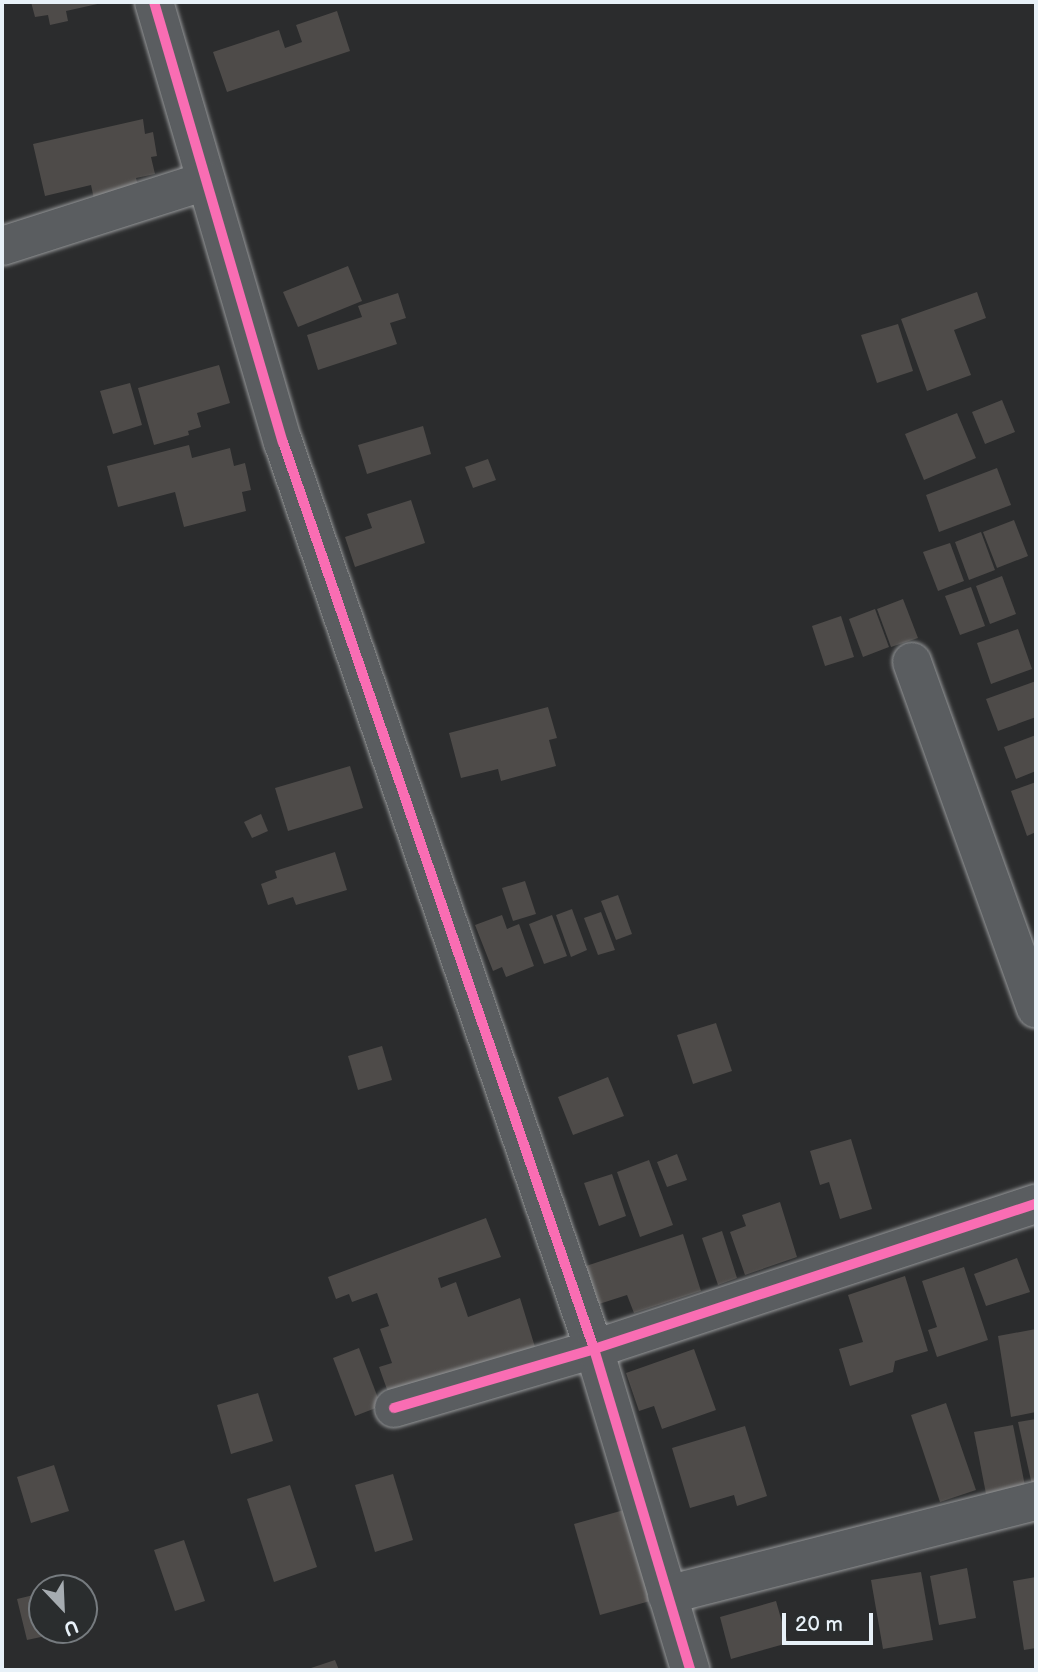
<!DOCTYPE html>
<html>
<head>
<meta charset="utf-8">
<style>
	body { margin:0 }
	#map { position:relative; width:1038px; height:1672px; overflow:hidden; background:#2b2c2d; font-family:"Balsamiq Sans",sans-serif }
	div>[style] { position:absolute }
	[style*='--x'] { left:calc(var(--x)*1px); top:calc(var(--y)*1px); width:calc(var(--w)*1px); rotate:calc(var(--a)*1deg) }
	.building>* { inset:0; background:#4e4b49 }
	.roads { filter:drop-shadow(0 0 2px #96989a) drop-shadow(0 0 2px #96989a) }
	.minor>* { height:38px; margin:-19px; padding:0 19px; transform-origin:19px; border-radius:19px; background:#5a5d60 }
	.cycleway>* { height:10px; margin:-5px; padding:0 5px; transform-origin:5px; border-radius:5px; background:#f96db3 }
	span { translate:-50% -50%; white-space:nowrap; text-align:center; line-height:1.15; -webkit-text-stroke:5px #2a2d2e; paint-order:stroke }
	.frame { position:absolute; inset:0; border:4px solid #e8f1f8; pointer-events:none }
	.north { position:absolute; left:28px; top:1574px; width:70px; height:70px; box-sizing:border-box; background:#2a2d2e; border:2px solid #767b7f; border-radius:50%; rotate:157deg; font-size:19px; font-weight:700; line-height:28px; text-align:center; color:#e8f1f8 }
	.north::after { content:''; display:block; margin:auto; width:24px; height:32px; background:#a6acb1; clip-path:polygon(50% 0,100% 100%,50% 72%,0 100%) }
	.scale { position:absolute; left:782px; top:1613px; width:91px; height:32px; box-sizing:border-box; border:4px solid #e8f1f8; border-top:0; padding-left:9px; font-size:21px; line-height:24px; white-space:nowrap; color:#e8f1f8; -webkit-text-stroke:5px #2a2d2e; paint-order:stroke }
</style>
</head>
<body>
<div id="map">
	<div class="building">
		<div style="clip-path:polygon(31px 2px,102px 2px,102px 3px,66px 11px,68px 21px,50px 25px,48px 15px,35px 17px)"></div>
		<div style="clip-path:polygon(337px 11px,350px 51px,227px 92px,213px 52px,279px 30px,285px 48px,302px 42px,296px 25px)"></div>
		<div style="clip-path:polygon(143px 119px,145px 134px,153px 132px,157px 156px,151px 157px,155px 174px,136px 178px,140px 194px,95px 204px,91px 185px,45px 196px,33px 144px)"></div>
		<div style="clip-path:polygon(348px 266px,362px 301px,298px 327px,283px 292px)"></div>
		<div style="clip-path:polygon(977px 292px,986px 318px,954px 330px,971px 375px,927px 391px,901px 319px)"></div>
		<div style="clip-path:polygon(398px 293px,406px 318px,390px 323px,397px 344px,318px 370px,307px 335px,362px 317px,358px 306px)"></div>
		<div style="clip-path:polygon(898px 324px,913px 371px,877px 383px,861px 335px)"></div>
		<div style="clip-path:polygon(219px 365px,230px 403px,197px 413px,201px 427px,188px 431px,189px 435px,154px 445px,138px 388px)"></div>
		<div style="clip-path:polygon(130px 383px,142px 425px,113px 434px,100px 391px)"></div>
		<div style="clip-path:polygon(1002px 400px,1015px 432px,985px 444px,972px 412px)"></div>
		<div style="clip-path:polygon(957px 413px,976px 458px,924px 480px,905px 434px)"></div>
		<div style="clip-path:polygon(423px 426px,431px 454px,367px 474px,358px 445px)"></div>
		<div style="clip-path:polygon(189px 445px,192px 458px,230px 448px,234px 466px,245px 463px,251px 490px,242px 492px,246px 511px,184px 527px,175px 492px,118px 507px,107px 466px)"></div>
		<div style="clip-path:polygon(488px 459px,496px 480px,473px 488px,465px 467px)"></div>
		<div style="clip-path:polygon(997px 468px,1011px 505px,939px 532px,926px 495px)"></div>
		<div style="clip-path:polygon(411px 500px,425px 543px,355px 567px,345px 537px,372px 528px,367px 514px)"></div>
		<div style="clip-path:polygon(1014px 520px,1028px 556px,997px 568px,983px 532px)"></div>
		<div style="clip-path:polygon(981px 532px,995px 570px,969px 580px,955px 542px)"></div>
		<div style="clip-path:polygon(950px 543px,964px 581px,938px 591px,923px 552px)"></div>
		<div style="clip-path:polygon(1002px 576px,1016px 614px,990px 624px,976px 586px)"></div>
		<div style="clip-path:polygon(971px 587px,985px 626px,960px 635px,945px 596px)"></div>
		<div style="clip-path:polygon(903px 599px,918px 638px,891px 647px,877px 609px)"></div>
		<div style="clip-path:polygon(875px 609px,889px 647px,863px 657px,849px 619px)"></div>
		<div style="clip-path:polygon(841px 616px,854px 657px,825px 666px,812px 626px)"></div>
		<div style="clip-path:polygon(1018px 629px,1032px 669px,991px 684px,977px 643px)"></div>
		<div style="clip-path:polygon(1036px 681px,1036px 717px,998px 731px,986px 699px)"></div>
		<div style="clip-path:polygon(548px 707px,557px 738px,549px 740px,556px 766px,501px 781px,498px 769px,461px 778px,449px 733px)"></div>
		<div style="clip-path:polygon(1036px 735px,1036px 771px,1016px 779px,1004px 747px)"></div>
		<div style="clip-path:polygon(350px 766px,363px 808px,288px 831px,275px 788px)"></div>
		<div style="clip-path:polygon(1036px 782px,1036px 832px,1027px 836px,1011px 791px)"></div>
		<div style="clip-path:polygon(261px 814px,268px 831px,252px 838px,244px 822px)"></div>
		<div style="clip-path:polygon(335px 852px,347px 890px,296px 905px,293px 897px,268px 905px,261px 884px,277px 878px,275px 871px)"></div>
		<div style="clip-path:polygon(525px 881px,536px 914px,513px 921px,502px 888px)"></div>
		<div style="clip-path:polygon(618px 895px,632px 934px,616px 940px,601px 901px)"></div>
		<div style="clip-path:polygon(572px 909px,587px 950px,571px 957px,556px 915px)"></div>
		<div style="clip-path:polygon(601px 912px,615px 950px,598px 955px,584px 918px)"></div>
		<div style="clip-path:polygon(502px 915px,507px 929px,519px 924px,534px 966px,506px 977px,502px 967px,493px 971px,475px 925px)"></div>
		<div style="clip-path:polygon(552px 915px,567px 956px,544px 964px,529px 924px)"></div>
		<div style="clip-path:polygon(716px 1023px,732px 1071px,693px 1084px,677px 1035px)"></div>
		<div style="clip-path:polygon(382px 1046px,392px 1080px,358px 1090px,348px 1056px)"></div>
		<div style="clip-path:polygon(608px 1077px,624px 1116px,573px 1135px,558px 1097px)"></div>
		<div style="clip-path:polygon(851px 1139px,872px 1209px,840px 1219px,829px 1182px,820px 1185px,810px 1151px)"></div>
		<div style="clip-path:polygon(677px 1154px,687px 1180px,667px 1187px,657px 1162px)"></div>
		<div style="clip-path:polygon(649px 1160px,673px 1225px,640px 1237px,617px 1172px)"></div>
		<div style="clip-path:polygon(612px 1174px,626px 1216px,599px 1226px,584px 1183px)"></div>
		<div style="clip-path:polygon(780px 1202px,797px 1257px,745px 1275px,730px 1232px,746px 1226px,742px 1215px)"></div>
		<div style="clip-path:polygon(486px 1218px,501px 1257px,438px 1278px,441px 1288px,456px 1282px,468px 1317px,520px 1298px,535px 1347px,389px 1395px,379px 1367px,392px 1363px,380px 1329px,389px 1326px,377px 1293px,352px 1302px,349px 1294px,336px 1299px,328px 1277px)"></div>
		<div style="clip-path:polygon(722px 1231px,737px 1278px,718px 1285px,702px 1238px)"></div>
		<div style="clip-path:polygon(683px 1234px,701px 1291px,634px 1313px,627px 1295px,599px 1304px,586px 1266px)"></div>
		<div style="clip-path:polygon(1017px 1258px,1030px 1292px,986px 1306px,974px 1274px)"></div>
		<div style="clip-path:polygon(964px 1267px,988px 1340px,937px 1357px,928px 1330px,937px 1327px,922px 1281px)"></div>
		<div style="clip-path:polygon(905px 1276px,928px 1351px,895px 1361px,893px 1372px,850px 1386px,839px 1349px,863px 1342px,848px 1295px)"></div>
		<div style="clip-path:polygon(1036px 1329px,1036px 1412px,1011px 1417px,998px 1336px)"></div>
		<div style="clip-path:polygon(359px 1348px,381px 1406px,355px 1416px,333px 1358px)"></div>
		<div style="clip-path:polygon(694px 1349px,716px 1410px,662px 1429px,654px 1406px,639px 1411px,626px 1373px)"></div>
		<div style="clip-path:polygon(258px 1393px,273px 1441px,231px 1454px,217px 1405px)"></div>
		<div style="clip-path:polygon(946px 1403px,976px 1490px,940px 1502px,911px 1415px)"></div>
		<div style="clip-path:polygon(1036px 1419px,1036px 1493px,1034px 1494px,1018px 1422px)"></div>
		<div style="clip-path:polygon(1013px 1425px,1026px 1491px,987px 1499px,974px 1432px)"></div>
		<div style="clip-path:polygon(745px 1426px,767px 1496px,737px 1506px,734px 1495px,690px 1508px,672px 1448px)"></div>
		<div style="clip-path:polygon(54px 1465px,69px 1511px,31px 1523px,17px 1477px)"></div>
		<div style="clip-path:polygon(393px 1474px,413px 1540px,375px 1552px,355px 1485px)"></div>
		<div style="clip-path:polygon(290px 1485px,317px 1567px,274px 1582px,247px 1499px)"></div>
		<div style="clip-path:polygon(624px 1510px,650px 1601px,600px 1615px,574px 1524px)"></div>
		<div style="clip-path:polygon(184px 1540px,205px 1601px,175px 1611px,154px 1550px)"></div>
		<div style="clip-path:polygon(967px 1568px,976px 1618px,939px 1625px,930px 1576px)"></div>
		<div style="clip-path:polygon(921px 1572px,933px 1640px,883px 1649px,871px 1580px)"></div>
		<div style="clip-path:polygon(1036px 1577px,1036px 1648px,1024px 1650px,1013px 1581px)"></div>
		<div style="clip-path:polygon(42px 1593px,42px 1630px,55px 1634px,27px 1640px,17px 1599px)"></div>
		<div style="clip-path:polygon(776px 1601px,788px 1643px,731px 1659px,720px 1617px)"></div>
		<div style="clip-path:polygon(335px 1660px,339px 1670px,305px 1670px)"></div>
	</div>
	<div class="roads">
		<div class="minor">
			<div style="--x:154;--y:2;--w:459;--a:73.7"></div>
			<div style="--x:283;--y:442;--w:959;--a:71.07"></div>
			<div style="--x:594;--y:1349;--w:335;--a:73.3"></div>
			<div style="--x:2;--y:246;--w:214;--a:-17.7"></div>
			<div style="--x:912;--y:662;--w:368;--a:70.3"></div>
			<div style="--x:394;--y:1408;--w:209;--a:-16.4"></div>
			<div style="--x:594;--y:1349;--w:465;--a:-18.2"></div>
			<div style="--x:667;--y:1595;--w:381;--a:-14.3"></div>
		</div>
	</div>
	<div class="cycleway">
		<div style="--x:154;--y:2;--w:459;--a:73.7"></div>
		<div style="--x:283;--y:442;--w:959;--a:71.07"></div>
		<div style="--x:594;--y:1349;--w:335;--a:73.3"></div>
		<div style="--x:394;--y:1408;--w:209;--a:-16.4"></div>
		<div style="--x:594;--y:1349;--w:465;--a:-18.2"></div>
	</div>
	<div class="frame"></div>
	<div class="north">U</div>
	<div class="scale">20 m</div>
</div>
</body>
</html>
